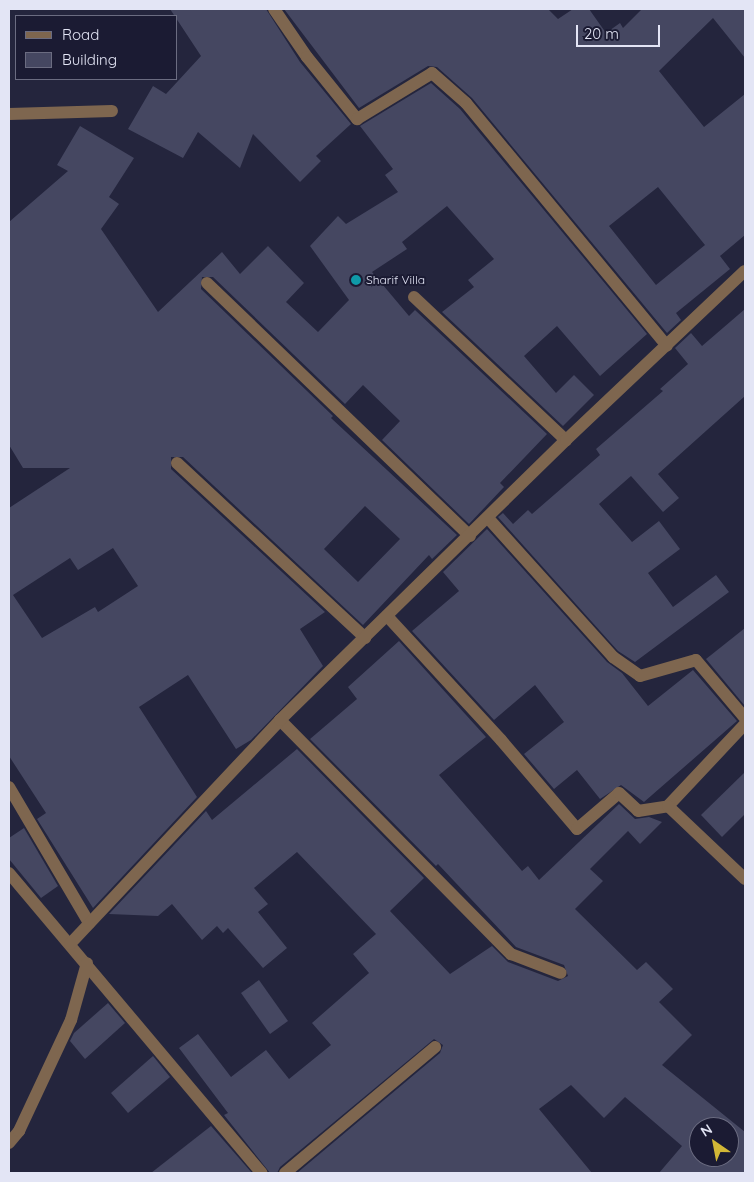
<!DOCTYPE html>
<html>
<head>
<meta charset="utf-8">
<style>
	body { margin:0 }
	#map { position:relative; width:754px; height:1182px; overflow:hidden; background:#24253d; font-family:Quicksand,sans-serif }
	div>[style] { position:absolute }
	[style*='--x'] { left:calc(var(--x)*1px); top:calc(var(--y)*1px); width:calc(var(--w)*1px); rotate:calc(var(--a)*1deg) }
	.building>* { inset:0; background:#454761 }
	.street>* { height:12px; margin:-6px; padding:0 6px; transform-origin:6px; border-radius:6px; background:#7e664f }
	.dots>* { width:14px; height:14px; translate:-50% -50%; box-sizing:border-box; border:2px solid #1b1b33; border-radius:50% }
	span { translate:-50% -50%; white-space:nowrap; text-align:center; line-height:1.15; -webkit-text-stroke:4px #1b1b33; paint-order:stroke }
	.poi-label { font-size:12px; color:#e3e5f5 }
	.left { translate:0 -50%; text-align:left }
	.frame { position:absolute; inset:0; border:10px solid #e3e5f5; pointer-events:none }
	.legend { position:absolute; left:15px; top:15px; width:162px; height:65px; box-sizing:border-box; background:#1b1b33; border:1px solid #6b6c81; margin:0; padding:6px 9px; list-style:none; font-size:15px; color:#e3e5f5 }
	.legend li { display:flex; align-items:center; gap:10px; height:25px }
	.legend b { width:25px; border:1px solid #6b6c81 }
	.north { position:absolute; left:689px; top:1117px; width:50px; height:50px; box-sizing:border-box; background:#1b1b33; border:1px solid #6b6c81; border-radius:50%; rotate:327deg; font-size:14px; font-weight:700; line-height:20px; text-align:center; color:#e3e5f5 }
	.north::after { content:''; display:block; margin:auto; width:18px; height:22px; background:#d2b736; clip-path:polygon(50% 0,100% 100%,50% 72%,0 100%) }
	.scale { position:absolute; left:576px; top:25px; width:84px; height:22px; box-sizing:border-box; border:2px solid #e3e5f5; border-top:0; padding-left:6px; font-size:15px; line-height:18px; white-space:nowrap; color:#e3e5f5; -webkit-text-stroke:4px #1b1b33; paint-order:stroke }
</style>
</head>
<body>
<div id="map">
	<div class="building">
		<div style="clip-path:polygon(170px 9px,266px 9px,300px 62px,351px 124px,316px 156px,321px 161px,300px 182px,253px 134px,240px 168px,198px 132px,183px 158px,128px 129px,153px 86px,166px 94px,201px 56px)"></div>
		<div style="clip-path:polygon(evenodd,284px 9px,548px 9px,558px 19px,573px 9px,589px 9px,606px 33px,620px 23px,623px 28px,642px 9px,745px 9px,745px 58px,713px 18px,659px 71px,704px 127px,745px 94px,745px 235px,720px 256px,730px 269px,676px 313px,681px 320px,667px 333px,472px 98px,437px 67px,428px 66px,359px 108px,284px 9px,658px 187px,705px 245px,656px 285px,609px 226px,658px 187px)"></div>
		<div style="clip-path:polygon(evenodd,431px 83px,460px 109px,647px 334px,600px 376px,557px 326px,524px 356px,556px 393px,574px 375px,594px 395px,563px 426px,442px 312px,474px 287px,468px 280px,494px 259px,447px 206px,402px 242px,407px 249px,372px 272px,409px 316px,415px 310px,547px 434px,500px 483px,504px 487px,469px 524px,382px 440px,400px 421px,363px 385px,345px 404px,213px 277px,202px 277px,201px 289px,333px 416px,331px 418px,457px 535px,432px 559px,429px 555px,363px 625px,183px 457px,171px 457px,171px 469px,325px 612px,300px 629px,323px 666px,251px 740px,236px 749px,188px 675px,139px 707px,197px 797px,93px 908px,37px 819px,46px 813px,9px 756px,9px 508px,70px 468px,23px 468px,9px 445px,9px 222px,68px 171px,57px 165px,80px 126px,134px 158px,109px 197px,119px 204px,101px 229px,158px 312px,222px 252px,240px 274px,268px 246px,304px 283px,286px 302px,318px 332px,349px 300px,310px 246px,338px 216px,346px 224px,398px 192px,385px 175px,393px 169px,360px 126px,431px 83px,365px 506px,400px 539px,358px 582px,324px 549px,365px 506px,431px 83px,113px 548px,138px 586px,98px 612px,95px 607px,42px 638px,13px 595px,70px 558px,78px 570px,113px 548px)"></div>
		<div style="clip-path:polygon(745px 309px,745px 396px,658px 474px,679px 498px,663px 512px,631px 476px,599px 504px,632px 542px,659px 521px,680px 549px,648px 573px,673px 607px,716px 575px,729px 592px,635px 662px,618px 651px,498px 517px,503px 513px,513px 524px,528px 510px,532px 514px,600px 455px,596px 449px,663px 391px,660px 389px,688px 364px,675px 348px,691px 333px,702px 346px)"></div>
		<div style="clip-path:polygon(487px 529px,607px 662px,622px 673px,648px 706px,693px 670px,737px 721px,644px 802px,621px 785px,600px 799px,577px 770px,554px 789px,524px 754px,564px 722px,535px 685px,494px 720px,412px 631px,459px 591px,443px 572px)"></div>
		<div style="clip-path:polygon(745px 628px,745px 706px,706px 659px)"></div>
		<div style="clip-path:polygon(evenodd,399px 641px,486px 737px,439px 775px,522px 871px,528px 866px,539px 880px,619px 804px,635px 819px,649px 817px,662px 822px,640px 844px,628px 831px,590px 869px,603px 881px,575px 909px,637px 970px,646px 962px,673px 989px,659px 1002px,692px 1035px,662px 1065px,745px 1132px,745px 1173px,659px 1173px,682px 1146px,625px 1097px,604px 1118px,571px 1085px,539px 1109px,592px 1173px,297px 1173px,440px 1053px,443px 1045px,434px 1039px,280px 1167px,277px 1173px,270px 1173px,224px 1115px,228px 1113px,179px 1048px,198px 1034px,231px 1077px,266px 1050px,289px 1079px,331px 1045px,312px 1023px,369px 973px,353px 954px,376px 934px,297px 852px,254px 888px,268px 904px,258px 912px,287px 948px,263px 968px,228px 928px,223px 933px,217px 926px,202px 940px,172px 904px,158px 916px,109px 914px,206px 811px,212px 820px,297px 749px,424px 878px,390px 911px,450px 974px,492px 946px,508px 962px,558px 981px,568px 976px,564px 965px,516px 947px,438px 864px,436px 866px,310px 739px,357px 699px,348px 687px,399px 641px,699px 1127px,729px 1127px,729px 1157px,699px 1157px,699px 1127px)"></div>
		<div style="clip-path:polygon(745px 772px,745px 814px,722px 837px,701px 815px)"></div>
		<div style="clip-path:polygon(24px 828px,58px 886px,41px 898px,9px 859px,9px 838px)"></div>
		<div style="clip-path:polygon(259px 980px,288px 1021px,270px 1034px,241px 993px)"></div>
		<div style="clip-path:polygon(108px 1003px,125px 1023px,85px 1059px,70px 1041px,74px 1033px)"></div>
		<div style="clip-path:polygon(153px 1056px,170px 1077px,128px 1113px,111px 1093px)"></div>
		<div style="clip-path:polygon(211px 1126px,252px 1173px,151px 1173px)"></div>
	</div>
	<div class="street">
		<div style="--x:274;--y:9;--w:58;--a:55.5"></div>
		<div style="--x:307;--y:57;--w:80;--a:51.1"></div>
		<div style="--x:357;--y:119;--w:88;--a:-31.5"></div>
		<div style="--x:432;--y:73;--w:45;--a:41.4"></div>
		<div style="--x:466;--y:103;--w:315;--a:50.4"></div>
		<div style="--x:9;--y:114;--w:103;--a:-1.7"></div>
		<div style="--x:207;--y:283;--w:365;--a:43.9"></div>
		<div style="--x:414;--y:297;--w:209;--a:43.3"></div>
		<div style="--x:177;--y:463;--w:257;--a:42.9"></div>
		<div style="--x:488;--y:518;--w:187;--a:48"></div>
		<div style="--x:613;--y:657;--w:33;--a:35"></div>
		<div style="--x:640;--y:676;--w:58;--a:-15.9"></div>
		<div style="--x:696;--y:660;--w:76;--a:49.8"></div>
		<div style="--x:387;--y:616;--w:168;--a:47.4"></div>
		<div style="--x:501;--y:740;--w:117;--a:49.5"></div>
		<div style="--x:577;--y:829;--w:55;--a:-40.6"></div>
		<div style="--x:619;--y:793;--w:26;--a:43"></div>
		<div style="--x:638;--y:811;--w:30;--a:-9"></div>
		<div style="--x:280;--y:720;--w:329;--a:45.4"></div>
		<div style="--x:511;--y:954;--w:53;--a:20.8"></div>
		<div style="--x:745;--y:724;--w:112;--a:133.2"></div>
		<div style="--x:668;--y:806;--w:106;--a:43.5"></div>
		<div style="--x:9;--y:787;--w:158;--a:59.5"></div>
		<div style="--x:9;--y:873;--w:392;--a:49.9"></div>
		<div style="--x:70;--y:944;--w:307;--a:-46.8"></div>
		<div style="--x:280;--y:720;--w:400;--a:-44.4"></div>
		<div style="--x:566;--y:440;--w:246;--a:-43.4"></div>
		<div style="--x:9;--y:1143;--w:16;--a:-50"></div>
		<div style="--x:19;--y:1131;--w:123;--a:-64.9"></div>
		<div style="--x:71;--y:1020;--w:59;--a:-74.3"></div>
		<div style="--x:285;--y:1173;--w:196;--a:-40"></div>
	</div>
	<div class="dots">
		<div style="left:356px;top:280px;background:#0f9aa8"></div>
	</div>
	<div class="poi-label">
		<span class="left" style="left:366px;top:280px">Sharif Villa</span>
	</div>
	<div class="frame"></div>
	<ul class="legend">
	<li><b style="height:6px;background:#7e664f"></b>Road</li>
	<li><b style="height:14px;background:#454761"></b>Building</li>
	</ul>
	<div class="north">N</div>
	<div class="scale">20 m</div>
</div>
</body>
</html>
